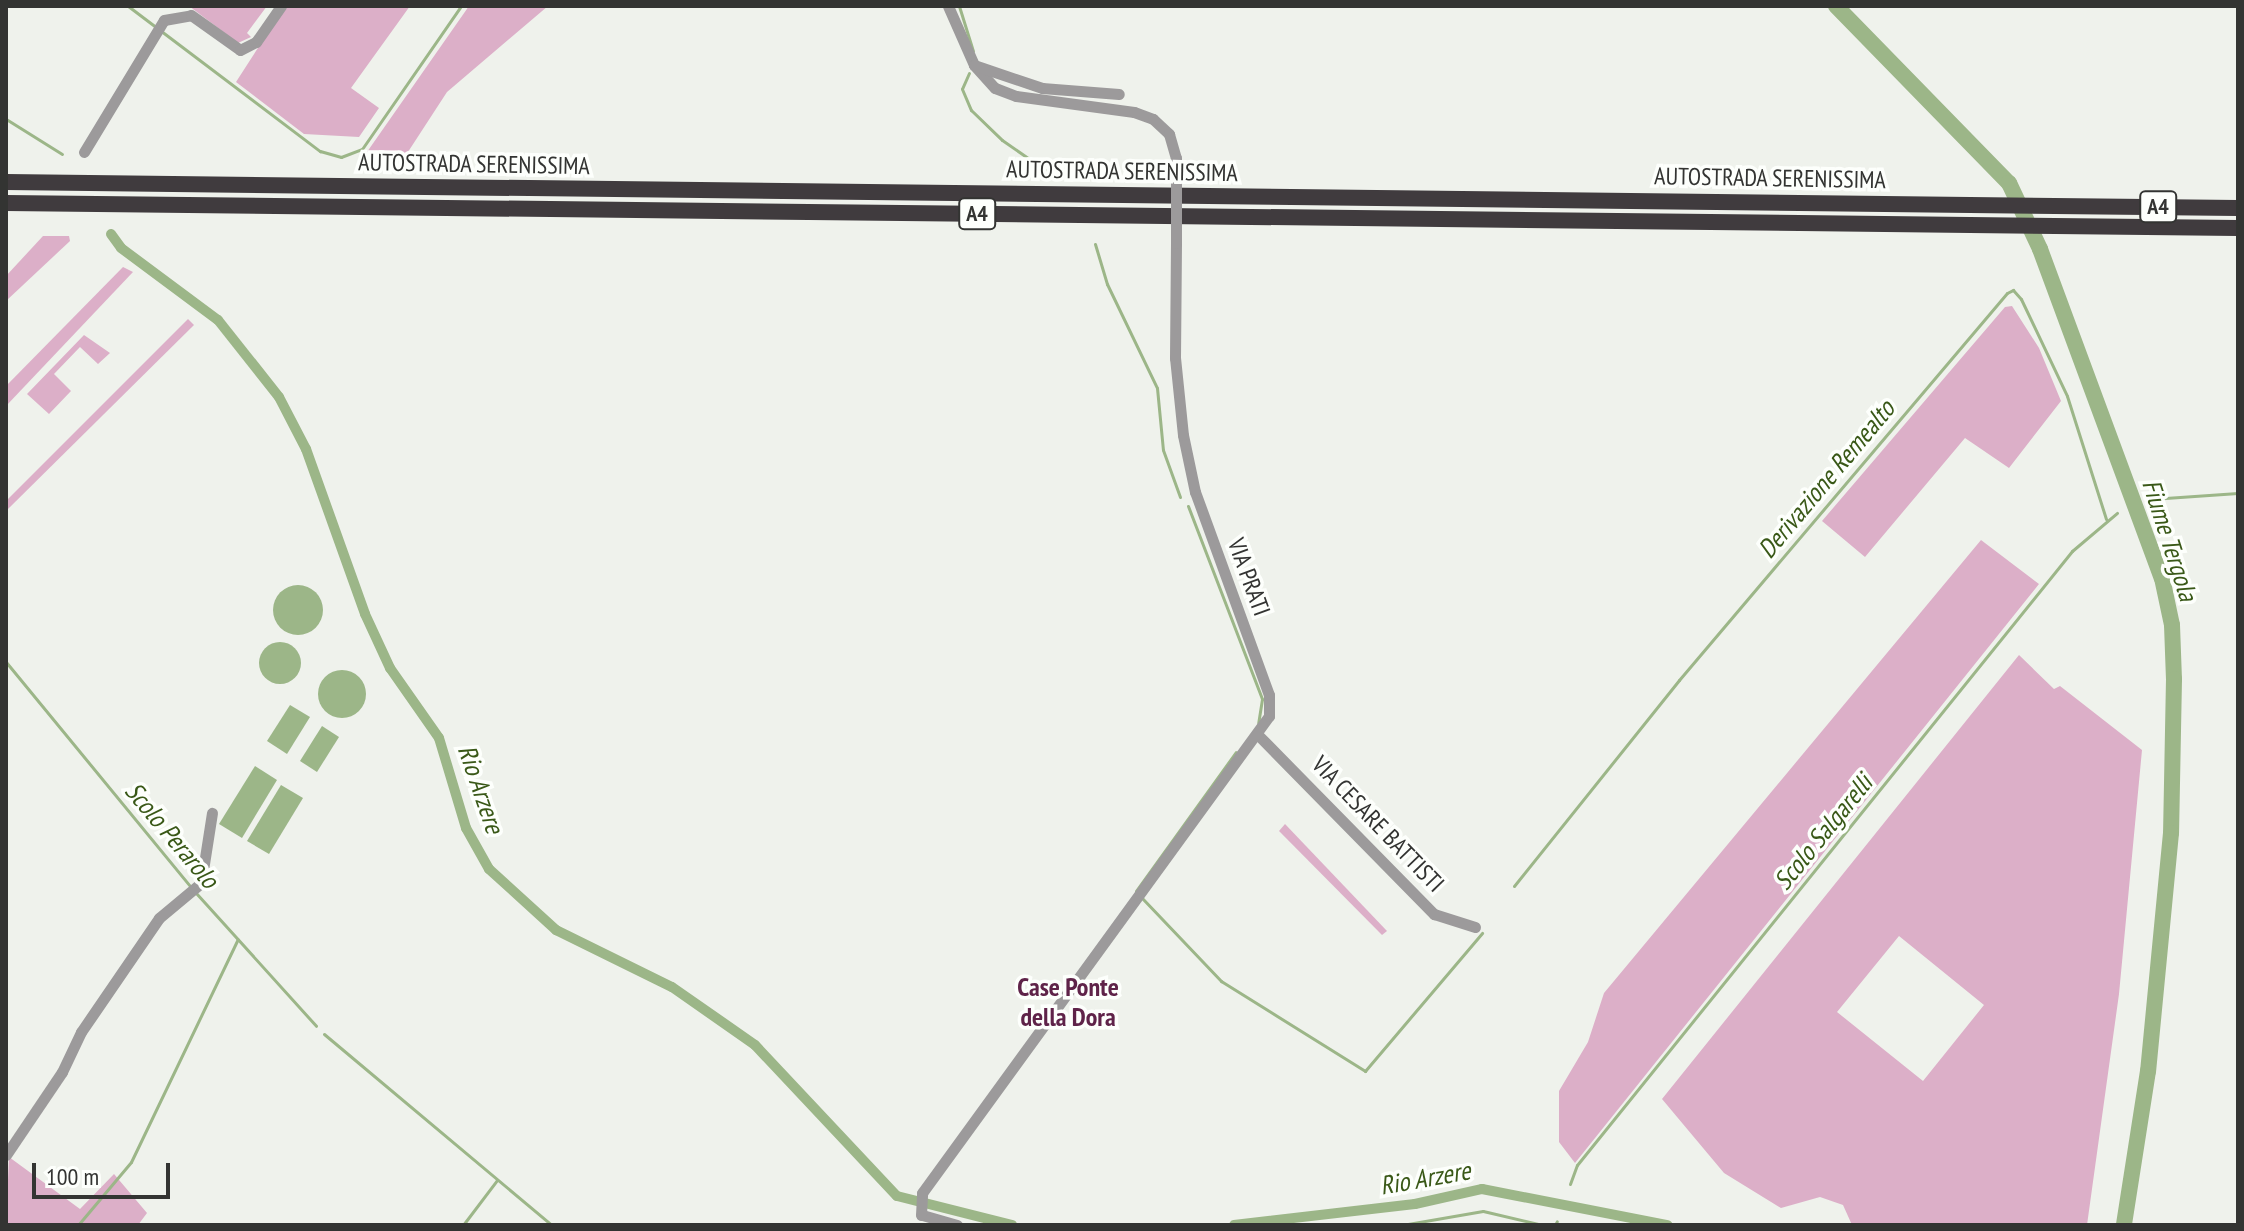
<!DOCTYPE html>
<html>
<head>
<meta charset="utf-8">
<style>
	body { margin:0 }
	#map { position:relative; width:2244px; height:1231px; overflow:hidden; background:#eff2ec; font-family:"PT Sans Narrow",sans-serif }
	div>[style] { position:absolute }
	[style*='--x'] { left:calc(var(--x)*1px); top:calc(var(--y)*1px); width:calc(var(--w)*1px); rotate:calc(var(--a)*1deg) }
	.green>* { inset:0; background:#dcafc8 }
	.water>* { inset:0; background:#9cb688 }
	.round { border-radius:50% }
	.stream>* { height:3px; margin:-1.5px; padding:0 1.5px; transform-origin:1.5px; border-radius:1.5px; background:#9cb688 }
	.canal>* { height:10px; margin:-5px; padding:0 5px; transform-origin:5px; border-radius:5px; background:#9cb688 }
	.river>* { height:16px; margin:-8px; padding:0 8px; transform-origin:8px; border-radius:8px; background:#9cb688 }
	.minor>* { height:11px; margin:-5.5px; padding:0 5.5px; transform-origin:5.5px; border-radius:5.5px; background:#9c9a9b }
	.highway>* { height:16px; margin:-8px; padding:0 8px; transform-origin:8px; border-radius:8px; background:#403b3e }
	.minor-bridge>* { height:11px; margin:-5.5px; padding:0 5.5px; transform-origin:5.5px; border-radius:5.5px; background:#9c9a9b }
	span { translate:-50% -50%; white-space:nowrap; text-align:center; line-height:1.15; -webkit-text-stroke:7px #fdfffc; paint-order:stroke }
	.shield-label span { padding:2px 6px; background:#fdfffc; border:2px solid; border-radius:6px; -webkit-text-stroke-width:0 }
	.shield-label { font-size:22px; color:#333432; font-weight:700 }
	.street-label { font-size:24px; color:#333432 }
	.water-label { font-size:26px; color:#395817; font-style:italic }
	.neighbourhood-label { font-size:26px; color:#5f2349; font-weight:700 }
	.frame { position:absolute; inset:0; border:8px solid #333432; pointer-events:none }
	.scale { position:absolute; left:32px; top:1163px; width:138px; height:36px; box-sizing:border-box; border:4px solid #333432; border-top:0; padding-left:10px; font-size:24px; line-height:28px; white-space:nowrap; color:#333432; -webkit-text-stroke:6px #fdfffc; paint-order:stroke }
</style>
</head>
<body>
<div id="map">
	<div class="green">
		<div style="clip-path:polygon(189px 6px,267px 6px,247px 33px,251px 37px,238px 43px)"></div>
		<div style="clip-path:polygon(285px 6px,410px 6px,351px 88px,379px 108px,359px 137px,304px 134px,236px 82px)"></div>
		<div style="clip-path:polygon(469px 6px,548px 6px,447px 92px,406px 155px,367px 152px)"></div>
		<div style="clip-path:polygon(43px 236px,69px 236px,70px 241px,6px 301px,6px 276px)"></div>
		<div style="clip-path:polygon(123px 267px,133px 272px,6px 406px,6px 386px)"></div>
		<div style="clip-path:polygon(2012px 306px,2039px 348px,2061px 401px,2009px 468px,1965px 438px,1865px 557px,1822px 521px,2005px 307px)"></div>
		<div style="clip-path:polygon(188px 319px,194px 325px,6px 511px,6px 501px)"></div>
		<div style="clip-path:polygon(84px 335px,110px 353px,98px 364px,80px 347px,54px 374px,71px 391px,49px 414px,27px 394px)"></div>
		<div style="clip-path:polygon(1981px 540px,2039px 584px,1575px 1163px,1559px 1142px,1559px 1091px,1588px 1042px,1604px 993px)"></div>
		<div style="clip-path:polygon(evenodd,2019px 655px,2054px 689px,2060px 686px,2142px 750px,2119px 994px,2087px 1225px,1852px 1225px,1843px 1205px,1820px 1197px,1781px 1208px,1724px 1173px,1662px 1099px,2019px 655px,1899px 936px,1984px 1005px,1923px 1081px,1837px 1012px,1899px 936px)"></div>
		<div style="clip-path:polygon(1285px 824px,1387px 931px,1382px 935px,1279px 831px)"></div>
		<div style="clip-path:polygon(9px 1157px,80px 1209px,114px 1174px,147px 1213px,138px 1225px,6px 1225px)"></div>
	</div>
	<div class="water">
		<div class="round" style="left:273px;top:585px;width:50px;height:50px"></div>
		<div class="round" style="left:259px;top:642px;width:42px;height:42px"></div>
		<div class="round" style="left:318px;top:670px;width:48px;height:48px"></div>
		<div style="clip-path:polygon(290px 705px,310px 717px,287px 754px,267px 741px)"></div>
		<div style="clip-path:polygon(322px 726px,339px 737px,317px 772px,300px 761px)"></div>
		<div style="clip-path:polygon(255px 766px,277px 780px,242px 838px,219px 824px)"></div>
		<div style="clip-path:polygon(281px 785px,303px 798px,269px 854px,247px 841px)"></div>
	</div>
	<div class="stream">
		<div style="--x:128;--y:6;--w:241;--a:37.1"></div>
		<div style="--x:320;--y:151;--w:22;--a:16"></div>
		<div style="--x:341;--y:157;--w:22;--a:-21"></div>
		<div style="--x:362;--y:149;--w:174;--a:-55.3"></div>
		<div style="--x:959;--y:6;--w:47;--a:72.7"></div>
		<div style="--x:969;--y:73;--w:17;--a:114"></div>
		<div style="--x:962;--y:89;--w:23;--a:67"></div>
		<div style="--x:971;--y:110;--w:43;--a:44.1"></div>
		<div style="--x:1002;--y:140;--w:56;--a:34.8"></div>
		<div style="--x:6;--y:119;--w:66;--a:32"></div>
		<div style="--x:1095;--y:244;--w:42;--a:73.3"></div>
		<div style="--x:1107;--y:284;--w:115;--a:64.3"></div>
		<div style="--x:1157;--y:388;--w:62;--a:84.5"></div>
		<div style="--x:1163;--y:450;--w:50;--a:70.1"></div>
		<div style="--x:2151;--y:499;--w:87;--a:-3.9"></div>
		<div style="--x:1188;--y:506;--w:207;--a:69"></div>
		<div style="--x:1262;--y:699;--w:24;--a:99"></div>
		<div style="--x:6;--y:662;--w:291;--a:50.6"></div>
		<div style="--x:1514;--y:886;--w:264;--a:-51.3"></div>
		<div style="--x:1679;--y:680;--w:507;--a:-49.72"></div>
		<div style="--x:2007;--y:293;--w:7;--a:-27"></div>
		<div style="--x:2013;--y:290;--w:12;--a:48"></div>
		<div style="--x:2021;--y:299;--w:107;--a:64.6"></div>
		<div style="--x:2067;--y:396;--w:129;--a:72.4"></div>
		<div style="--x:1136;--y:891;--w:171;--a:-54.3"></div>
		<div style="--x:196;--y:893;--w:179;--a:47.9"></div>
		<div style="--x:1142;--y:898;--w:115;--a:46.4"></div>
		<div style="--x:1221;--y:981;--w:170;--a:32"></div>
		<div style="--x:1365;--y:1071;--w:181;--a:-49.7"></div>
		<div style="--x:324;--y:1034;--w:297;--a:40"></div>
		<div style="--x:1570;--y:1184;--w:20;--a:-70"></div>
		<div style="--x:1577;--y:1165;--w:789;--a:-51.12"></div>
		<div style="--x:2072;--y:551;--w:59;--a:-40.2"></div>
		<div style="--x:78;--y:1225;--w:82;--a:-49.9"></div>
		<div style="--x:131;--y:1162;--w:247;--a:-64.4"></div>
		<div style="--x:463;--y:1225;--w:56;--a:-52.9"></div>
		<div style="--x:1402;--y:1225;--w:82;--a:-9.8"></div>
		<div style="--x:1483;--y:1211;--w:61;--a:13.3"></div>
		<div style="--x:1555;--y:1225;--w:4;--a:-63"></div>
	</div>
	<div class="canal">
		<div style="--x:111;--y:234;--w:17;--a:54"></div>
		<div style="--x:121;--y:248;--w:121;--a:36.6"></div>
		<div style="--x:218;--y:320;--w:98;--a:51.6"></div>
		<div style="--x:279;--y:397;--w:59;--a:62.6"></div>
		<div style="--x:306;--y:449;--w:175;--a:70.3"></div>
		<div style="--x:365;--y:614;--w:60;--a:65.2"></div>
		<div style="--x:390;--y:668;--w:85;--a:55"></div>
		<div style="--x:439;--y:738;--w:94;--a:73.3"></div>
		<div style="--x:466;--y:828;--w:47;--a:60.7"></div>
		<div style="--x:489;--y:869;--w:91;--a:42.3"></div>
		<div style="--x:556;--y:930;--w:129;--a:26.2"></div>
		<div style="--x:672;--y:987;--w:101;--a:34.9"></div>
		<div style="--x:755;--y:1045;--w:207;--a:46.8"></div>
		<div style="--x:897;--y:1196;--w:119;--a:14.2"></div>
		<div style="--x:1234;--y:1225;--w:182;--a:-6.6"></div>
		<div style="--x:1415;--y:1204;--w:69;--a:-12.6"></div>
		<div style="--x:1482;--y:1189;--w:189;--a:11"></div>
	</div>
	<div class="river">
		<div style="--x:1836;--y:6;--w:248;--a:45.7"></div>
		<div style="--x:2009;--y:183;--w:73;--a:64.8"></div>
		<div style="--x:2040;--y:249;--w:351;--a:69.7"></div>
		<div style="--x:2162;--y:578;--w:48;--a:78"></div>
		<div style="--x:2172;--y:625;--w:54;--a:87.9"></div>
		<div style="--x:2174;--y:679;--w:154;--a:91.1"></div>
		<div style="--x:2171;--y:833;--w:239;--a:95.5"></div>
		<div style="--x:2148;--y:1071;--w:156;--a:98.9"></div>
	</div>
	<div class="minor">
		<div style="--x:948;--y:6;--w:64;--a:66.2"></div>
		<div style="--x:974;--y:65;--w:31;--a:48"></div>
		<div style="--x:995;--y:88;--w:22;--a:21"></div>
		<div style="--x:1016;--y:96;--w:119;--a:7.7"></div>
		<div style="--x:1134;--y:112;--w:20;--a:20"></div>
		<div style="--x:1153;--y:119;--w:22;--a:43"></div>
		<div style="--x:1169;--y:134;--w:25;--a:74"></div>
		<div style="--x:974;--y:65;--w:72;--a:18.7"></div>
		<div style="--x:1042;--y:88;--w:77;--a:4.5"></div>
		<div style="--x:84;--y:152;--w:154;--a:-58.8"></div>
		<div style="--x:164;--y:20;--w:27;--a:-10"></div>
		<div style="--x:191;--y:15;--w:60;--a:35.5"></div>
		<div style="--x:240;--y:50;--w:18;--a:-27"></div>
		<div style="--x:256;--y:42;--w:44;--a:-55.2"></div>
		<div style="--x:1259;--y:736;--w:250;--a:45.5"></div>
		<div style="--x:1434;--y:914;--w:43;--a:17.6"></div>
		<div style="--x:6;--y:1155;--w:100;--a:-56"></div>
		<div style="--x:62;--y:1072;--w:44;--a:-64.6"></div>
		<div style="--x:81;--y:1032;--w:138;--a:-55.6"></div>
		<div style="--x:159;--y:918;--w:55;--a:-39.8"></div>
		<div style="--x:201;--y:883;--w:71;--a:-81.1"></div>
		<div style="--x:957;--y:1225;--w:37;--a:-164"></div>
		<div style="--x:921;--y:1215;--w:22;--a:-87"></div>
		<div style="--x:922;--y:1193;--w:590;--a:-53.97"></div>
		<div style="--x:1269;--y:716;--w:21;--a:-90"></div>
		<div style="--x:1269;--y:695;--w:216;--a:-110"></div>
		<div style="--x:1195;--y:492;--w:58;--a:-101.9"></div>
		<div style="--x:1183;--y:435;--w:77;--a:-95.9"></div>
		<div style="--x:1175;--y:358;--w:115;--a:-89.5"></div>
	</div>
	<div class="highway">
		<div style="--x:6;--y:182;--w:2232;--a:0.67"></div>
		<div style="--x:6;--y:203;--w:2232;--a:0.64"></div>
	</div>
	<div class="minor-bridge">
		<div style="--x:1176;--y:243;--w:85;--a:-90"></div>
	</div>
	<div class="shield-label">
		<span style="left:2158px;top:207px">A4</span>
		<span style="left:977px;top:214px">A4</span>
	</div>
	<div class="street-label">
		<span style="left:474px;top:164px;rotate:1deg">AUTOSTRADA SERENISSIMA</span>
		<span style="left:1122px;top:171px;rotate:1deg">AUTOSTRADA SERENISSIMA</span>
		<span style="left:1770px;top:178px;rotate:1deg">AUTOSTRADA SERENISSIMA</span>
		<span style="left:1249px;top:577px;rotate:70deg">VIA PRATI</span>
		<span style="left:1378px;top:824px;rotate:46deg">VIA CESARE BATTISTI</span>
	</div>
	<div class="water-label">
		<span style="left:1826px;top:479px;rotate:-50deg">Derivazione Remealto</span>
		<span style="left:2170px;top:540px;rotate:72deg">Fiume Tergola</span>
		<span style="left:481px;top:789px;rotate:71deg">Rio Arzere</span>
		<span style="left:1823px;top:832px;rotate:-51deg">Scolo Salgarelli</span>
		<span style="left:172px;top:835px;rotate:50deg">Scolo Perarolo</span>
		<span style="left:1425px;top:1178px;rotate:-10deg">Rio Arzere</span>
	</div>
	<div class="neighbourhood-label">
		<span style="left:1068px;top:1002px">Case Ponte<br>della Dora</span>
	</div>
	<div class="frame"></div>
	<div class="scale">100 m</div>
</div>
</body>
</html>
